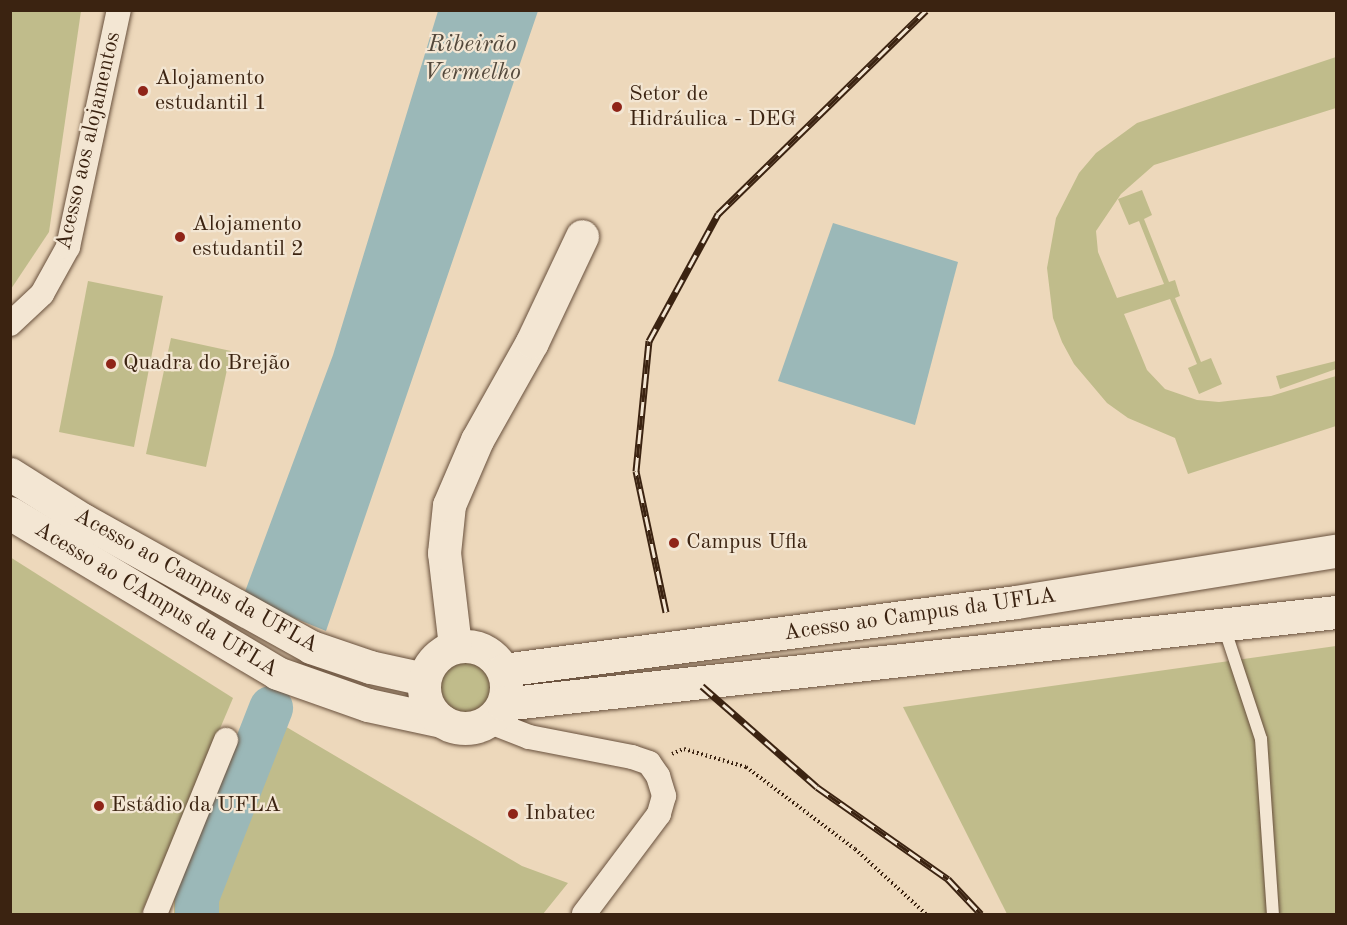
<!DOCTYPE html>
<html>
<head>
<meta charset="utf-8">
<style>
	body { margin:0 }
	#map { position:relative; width:1347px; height:925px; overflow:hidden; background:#edd8bb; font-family:"Old Standard TT",serif }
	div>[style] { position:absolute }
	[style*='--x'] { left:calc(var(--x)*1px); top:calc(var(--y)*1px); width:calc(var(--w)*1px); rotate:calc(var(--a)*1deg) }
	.green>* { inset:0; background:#c0bc8b }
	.round { border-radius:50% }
	.water>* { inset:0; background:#9bb8b8 }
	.river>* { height:44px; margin:-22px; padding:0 22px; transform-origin:22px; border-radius:22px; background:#9bb8b8 }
	.path>* { height:4px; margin-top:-2px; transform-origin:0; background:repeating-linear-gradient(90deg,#3b2311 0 1.5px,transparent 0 4.5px) }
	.roads { filter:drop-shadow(0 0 2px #68503c) drop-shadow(0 0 2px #68503c) }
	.lane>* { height:12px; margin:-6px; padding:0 6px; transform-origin:6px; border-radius:6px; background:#f3e6d3 }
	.street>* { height:24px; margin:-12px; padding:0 12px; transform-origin:12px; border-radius:12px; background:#f3e6d3 }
	.secondary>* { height:33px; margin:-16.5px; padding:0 16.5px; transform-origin:16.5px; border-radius:16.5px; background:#f3e6d3 }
	.secondary>.ring { margin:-16.5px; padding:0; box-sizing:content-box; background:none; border:33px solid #f3e6d3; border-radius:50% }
	.rail>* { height:7px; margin-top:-3.5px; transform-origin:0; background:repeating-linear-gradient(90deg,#f3e6d3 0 14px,#3b2311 0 28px); box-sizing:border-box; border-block:2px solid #3b2311 }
	.dots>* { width:16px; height:16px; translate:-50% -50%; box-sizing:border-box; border:3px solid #f3e6d3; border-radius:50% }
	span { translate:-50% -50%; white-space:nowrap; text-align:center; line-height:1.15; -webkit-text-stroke:4.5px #f3e6d3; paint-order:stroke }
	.poi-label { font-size:22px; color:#3b2311 }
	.left { translate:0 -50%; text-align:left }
	.street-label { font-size:22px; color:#3b2311 }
	.water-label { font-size:24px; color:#53483b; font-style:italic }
	.frame { position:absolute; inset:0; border:12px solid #3b2311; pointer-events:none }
</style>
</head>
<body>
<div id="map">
	<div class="green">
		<div style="clip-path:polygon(11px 10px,81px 11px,49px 232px,11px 289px)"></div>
		<div style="clip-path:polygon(1336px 57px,1336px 108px,1154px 165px,1121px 194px,1096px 231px,1098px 252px,1117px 298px,1164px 284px,1139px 221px,1129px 225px,1118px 199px,1142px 190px,1152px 215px,1144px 219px,1169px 282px,1175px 280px,1180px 296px,1175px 298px,1201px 362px,1211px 358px,1222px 384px,1199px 394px,1188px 368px,1197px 364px,1170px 299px,1124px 314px,1147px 370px,1165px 389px,1197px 400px,1219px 402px,1271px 396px,1336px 376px,1336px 426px,1188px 474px,1175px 438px,1128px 418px,1107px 403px,1074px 364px,1062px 342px,1053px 318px,1047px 268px,1056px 218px,1079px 173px,1096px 153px,1137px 123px)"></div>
		<div style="clip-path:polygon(88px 281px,163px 296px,134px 447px,59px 432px)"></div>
		<div style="clip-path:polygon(171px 338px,231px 351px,206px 467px,146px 454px)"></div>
		<div style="clip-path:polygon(1336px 361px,1336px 369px,1280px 389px,1276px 376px)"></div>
		<div style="clip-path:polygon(10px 557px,233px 698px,141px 914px,11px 914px)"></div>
		<div style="clip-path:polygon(1336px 646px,1336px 914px,1007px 914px,903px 707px)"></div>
		<div class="round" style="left:430px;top:651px;width:70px;height:70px"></div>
		<div style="clip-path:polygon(266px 715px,522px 866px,568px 883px,543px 914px,174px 914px,174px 895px)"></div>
	</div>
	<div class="water">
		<div style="clip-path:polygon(438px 11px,538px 11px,326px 631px,243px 597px,333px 355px)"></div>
		<div style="clip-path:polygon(833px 223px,958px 262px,915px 425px,778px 381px)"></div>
	</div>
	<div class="river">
		<div style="--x:197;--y:914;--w:16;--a:-90"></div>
		<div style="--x:197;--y:898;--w:204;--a:-68.7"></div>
	</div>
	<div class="path">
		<div style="--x:672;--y:754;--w:13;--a:-23"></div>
		<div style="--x:684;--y:749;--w:65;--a:16.2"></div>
		<div style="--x:746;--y:767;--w:136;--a:37"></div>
		<div style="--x:855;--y:849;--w:96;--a:42.5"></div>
	</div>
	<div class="roads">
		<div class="lane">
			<div style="--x:1224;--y:627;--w:118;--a:71.7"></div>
			<div style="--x:1261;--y:739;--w:175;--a:86.1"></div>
		</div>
		<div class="street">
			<div style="--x:10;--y:324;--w:44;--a:-43.2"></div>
			<div style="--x:42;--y:294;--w:54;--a:-61"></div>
			<div style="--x:68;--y:247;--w:242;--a:-77.9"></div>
			<div style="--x:488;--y:721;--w:44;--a:21.3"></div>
			<div style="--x:529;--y:737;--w:105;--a:11"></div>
			<div style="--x:632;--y:757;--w:18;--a:19"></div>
			<div style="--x:649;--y:763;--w:16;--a:55"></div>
			<div style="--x:658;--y:776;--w:21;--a:73"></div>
			<div style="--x:664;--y:796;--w:19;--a:106"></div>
			<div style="--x:659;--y:814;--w:125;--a:126.9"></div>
			<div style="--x:155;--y:914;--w:188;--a:-67.8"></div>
		</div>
		<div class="secondary">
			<div style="--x:10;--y:474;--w:86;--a:32.2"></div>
			<div style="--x:83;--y:520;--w:261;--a:29.1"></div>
			<div style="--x:311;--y:647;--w:62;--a:18.7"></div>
			<div style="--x:370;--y:667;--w:55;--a:12.5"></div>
			<div style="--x:10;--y:513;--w:311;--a:30.9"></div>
			<div style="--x:277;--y:673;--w:96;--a:19.4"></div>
			<div style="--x:368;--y:705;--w:76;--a:12.2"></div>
			<div class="ring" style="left:424px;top:646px;width:49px;height:49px"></div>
			<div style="--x:455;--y:646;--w:94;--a:-96.7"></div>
			<div style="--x:444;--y:553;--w:48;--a:-84.1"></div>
			<div style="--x:449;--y:505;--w:71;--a:-66.7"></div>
			<div style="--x:477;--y:440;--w:112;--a:-60.7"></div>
			<div style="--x:532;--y:342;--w:117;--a:-64.7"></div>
			<div style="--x:503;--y:670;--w:517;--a:-7.55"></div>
			<div style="--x:1016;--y:602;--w:324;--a:-9.1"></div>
			<div style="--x:503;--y:704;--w:838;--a:-6.3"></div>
		</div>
	</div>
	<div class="rail">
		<div style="--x:666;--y:612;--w:144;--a:-102"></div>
		<div style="--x:636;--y:471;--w:131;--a:-84.3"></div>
		<div style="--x:649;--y:341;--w:145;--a:-61.5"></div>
		<div style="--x:718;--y:214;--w:291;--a:-44.4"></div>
		<div style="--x:702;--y:686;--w:153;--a:41.3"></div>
		<div style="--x:817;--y:787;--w:160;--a:35.1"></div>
		<div style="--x:948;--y:879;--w:48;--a:46.7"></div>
	</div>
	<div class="dots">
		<div style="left:143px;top:91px;background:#8f2418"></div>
		<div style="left:617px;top:107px;background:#8f2418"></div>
		<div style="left:180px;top:237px;background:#8f2418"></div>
		<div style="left:111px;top:364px;background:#8f2418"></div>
		<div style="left:674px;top:543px;background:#8f2418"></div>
		<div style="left:99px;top:806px;background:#8f2418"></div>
		<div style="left:513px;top:814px;background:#8f2418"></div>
	</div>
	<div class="poi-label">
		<span class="left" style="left:155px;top:91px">Alojamento<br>estudantil 1</span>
		<span class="left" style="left:629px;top:107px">Setor de<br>Hidráulica - DEG</span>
		<span class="left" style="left:192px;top:237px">Alojamento<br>estudantil 2</span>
		<span class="left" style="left:123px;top:364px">Quadra do Brejão</span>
		<span class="left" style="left:686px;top:543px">Campus Ufla</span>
		<span class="left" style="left:111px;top:806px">Estádio da UFLA</span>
		<span class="left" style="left:525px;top:814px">Inbatec</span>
	</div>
	<div class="street-label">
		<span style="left:89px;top:141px;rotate:-77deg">Acesso aos alojamentos</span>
		<span style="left:196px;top:581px;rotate:29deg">Acesso ao Campus da UFLA</span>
		<span style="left:156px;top:600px;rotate:31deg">Acesso ao CAmpus da UFLA</span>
		<span style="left:920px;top:615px;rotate:-8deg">Acesso ao Campus da UFLA</span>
	</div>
	<div class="water-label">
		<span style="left:472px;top:60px">Ribeirão<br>Vermelho</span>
	</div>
	<div class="frame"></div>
</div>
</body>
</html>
